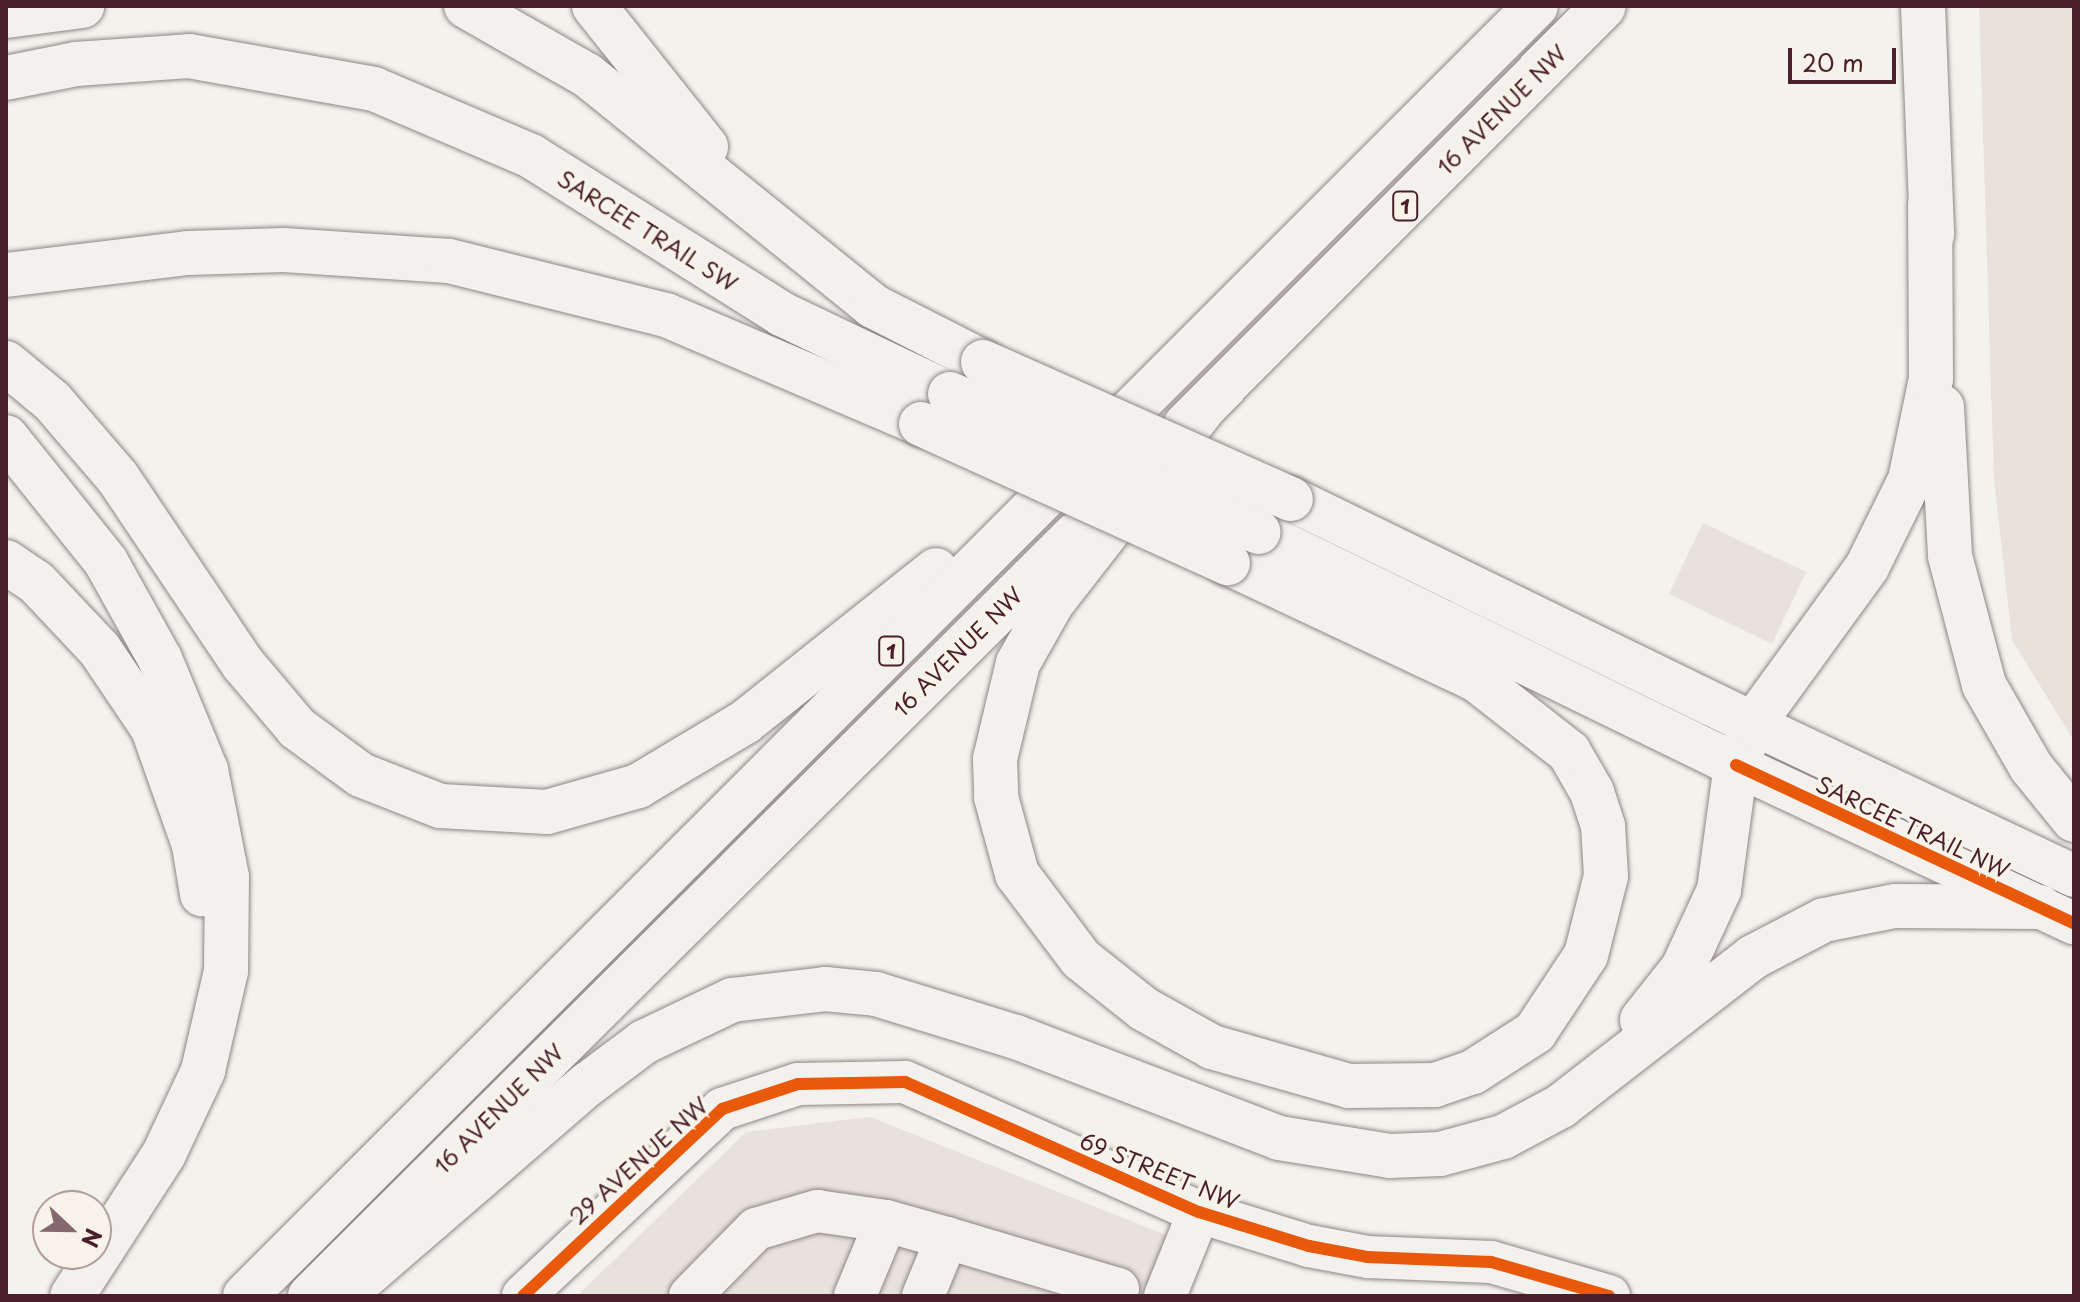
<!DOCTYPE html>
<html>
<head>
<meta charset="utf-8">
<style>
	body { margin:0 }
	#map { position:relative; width:2080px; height:1302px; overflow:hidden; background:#f4f2ec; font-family:"Playpen Sans",sans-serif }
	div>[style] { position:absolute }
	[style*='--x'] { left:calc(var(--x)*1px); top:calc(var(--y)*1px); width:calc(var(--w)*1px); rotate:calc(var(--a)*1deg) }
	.built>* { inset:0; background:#e7e2db }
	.green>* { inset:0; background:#e8e2da }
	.roads { filter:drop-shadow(0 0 2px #8f8685) drop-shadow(0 0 2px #8f8685) }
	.minor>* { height:42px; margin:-21px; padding:0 21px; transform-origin:21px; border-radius:21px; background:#f2f1ed }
	.highway>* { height:44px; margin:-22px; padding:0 22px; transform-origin:22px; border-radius:22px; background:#f2f1ed }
	.bridges { filter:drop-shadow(0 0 2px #8f8685) drop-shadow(0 0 2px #8f8685) }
	.highway-bridge>* { height:44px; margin:-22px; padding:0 22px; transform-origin:22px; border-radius:22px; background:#f2f1ed }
	.cycleway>* { height:12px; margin:-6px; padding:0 6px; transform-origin:6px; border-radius:6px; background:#e8590c }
	span { translate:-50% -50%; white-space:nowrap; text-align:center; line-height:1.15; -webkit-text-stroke:7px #f7f3e8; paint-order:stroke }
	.shield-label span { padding:2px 6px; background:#f7f3e8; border:2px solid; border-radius:6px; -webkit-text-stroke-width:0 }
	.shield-label { font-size:20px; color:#4a1f2b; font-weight:700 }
	.street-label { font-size:22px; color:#4a1f2b }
	.frame { position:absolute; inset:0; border:8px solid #4a1f2b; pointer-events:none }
	.north { position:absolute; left:32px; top:1190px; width:80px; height:80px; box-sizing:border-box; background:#f7f3e8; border:2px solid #b29e9c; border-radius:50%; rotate:112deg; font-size:22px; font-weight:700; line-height:32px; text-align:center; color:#4a1f2b }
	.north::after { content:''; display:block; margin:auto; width:28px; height:36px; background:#86696f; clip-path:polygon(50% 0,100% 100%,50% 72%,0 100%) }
	.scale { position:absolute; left:1788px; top:48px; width:108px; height:36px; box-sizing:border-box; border:4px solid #4a1f2b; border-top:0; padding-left:10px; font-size:24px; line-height:28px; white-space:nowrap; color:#4a1f2b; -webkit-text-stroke:6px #f7f3e8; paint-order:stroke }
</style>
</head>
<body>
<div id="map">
	<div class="built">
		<div style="clip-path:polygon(1703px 523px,1806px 572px,1772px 644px,1669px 594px)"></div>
		<div style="clip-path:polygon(870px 1117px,1204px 1250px,1184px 1296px,577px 1296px,746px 1132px)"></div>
	</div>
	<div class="green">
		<div style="clip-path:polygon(1979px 6px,2074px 6px,2074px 741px,2012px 640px,1994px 480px)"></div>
	</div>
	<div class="roads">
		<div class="minor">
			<div style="--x:1753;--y:724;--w:355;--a:25.3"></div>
			<div style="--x:1736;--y:765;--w:373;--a:25.1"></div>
			<div style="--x:523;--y:1296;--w:273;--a:-43.2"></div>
			<div style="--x:722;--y:1109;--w:80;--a:-18.2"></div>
			<div style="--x:798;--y:1084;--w:107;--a:-1.1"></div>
			<div style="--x:905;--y:1082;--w:321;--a:23.9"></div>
			<div style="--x:1199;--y:1212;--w:115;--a:17.2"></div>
			<div style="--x:1309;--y:1246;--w:59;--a:10.7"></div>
			<div style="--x:1367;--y:1257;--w:124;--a:2.3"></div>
			<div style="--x:1491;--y:1262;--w:123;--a:16.1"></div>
			<div style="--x:690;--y:1296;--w:94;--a:-45.4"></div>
			<div style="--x:756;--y:1229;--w:64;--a:-16.4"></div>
			<div style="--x:817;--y:1211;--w:70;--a:8.2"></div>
			<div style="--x:855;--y:1296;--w:81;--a:-67.5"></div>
			<div style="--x:886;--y:1221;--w:63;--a:15.6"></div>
			<div style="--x:923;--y:1296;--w:63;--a:-67.5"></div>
			<div style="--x:947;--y:1238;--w:178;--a:16.6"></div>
			<div style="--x:1118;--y:1289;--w:7;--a:106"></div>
			<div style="--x:1165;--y:1296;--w:91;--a:-68"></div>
		</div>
		<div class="highway">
			<div style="--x:466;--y:6;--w:139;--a:29.7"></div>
			<div style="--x:587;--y:75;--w:368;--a:38.9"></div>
			<div style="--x:873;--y:306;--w:123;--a:27"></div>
			<div style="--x:594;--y:6;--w:180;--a:51.5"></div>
			<div style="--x:1923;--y:6;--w:229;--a:87.7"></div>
			<div style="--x:6;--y:16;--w:77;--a:-7.5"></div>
			<div style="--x:6;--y:78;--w:71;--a:-11.3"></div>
			<div style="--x:76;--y:64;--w:113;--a:-4"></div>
			<div style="--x:189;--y:56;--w:188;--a:10.1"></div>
			<div style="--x:374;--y:89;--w:171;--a:23.1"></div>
			<div style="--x:531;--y:156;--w:297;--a:32.2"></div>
			<div style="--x:782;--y:314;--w:186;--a:25.5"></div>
			<div style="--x:6;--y:275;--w:183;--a:-6.9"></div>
			<div style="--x:188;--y:253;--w:96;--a:-1.8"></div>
			<div style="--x:284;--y:250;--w:165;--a:3.8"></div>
			<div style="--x:449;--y:261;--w:224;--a:14"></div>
			<div style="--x:666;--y:315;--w:277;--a:23.1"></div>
			<div style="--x:6;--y:363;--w:60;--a:39.6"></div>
			<div style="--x:52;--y:401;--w:101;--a:49.4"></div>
			<div style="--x:118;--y:478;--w:224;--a:56.1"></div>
			<div style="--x:243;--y:664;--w:84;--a:49.8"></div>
			<div style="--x:297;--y:728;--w:79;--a:36.3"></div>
			<div style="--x:361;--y:775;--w:85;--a:21.4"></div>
			<div style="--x:440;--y:806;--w:107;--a:3.2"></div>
			<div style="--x:547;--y:812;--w:95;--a:-15.9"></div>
			<div style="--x:638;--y:786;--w:125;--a:-30.9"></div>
			<div style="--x:745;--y:722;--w:244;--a:-38.5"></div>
			<div style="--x:1206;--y:405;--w:251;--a:127.9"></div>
			<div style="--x:1052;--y:603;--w:69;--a:119.5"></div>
			<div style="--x:1018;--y:663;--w:99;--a:103.5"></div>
			<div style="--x:995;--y:759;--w:38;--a:88"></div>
			<div style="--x:996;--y:797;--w:80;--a:74.7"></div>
			<div style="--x:1017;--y:874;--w:106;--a:53"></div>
			<div style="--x:1081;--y:959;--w:80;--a:38.4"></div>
			<div style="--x:1144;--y:1009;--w:78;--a:29.2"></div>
			<div style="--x:1212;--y:1047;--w:142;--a:15.9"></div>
			<div style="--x:1349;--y:1086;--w:86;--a:-0.7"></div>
			<div style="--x:1435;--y:1085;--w:40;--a:-18.9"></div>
			<div style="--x:1473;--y:1072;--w:74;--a:-32.8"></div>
			<div style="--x:1535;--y:1032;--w:92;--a:-56.5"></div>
			<div style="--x:1586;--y:955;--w:81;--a:-75.8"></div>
			<div style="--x:1606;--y:876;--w:50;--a:-93.4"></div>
			<div style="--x:1603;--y:826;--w:36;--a:-108"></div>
			<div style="--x:1592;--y:792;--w:46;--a:-119.9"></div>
			<div style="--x:1569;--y:752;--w:117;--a:-142"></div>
			<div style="--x:1477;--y:680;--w:275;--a:-154.8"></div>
			<div style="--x:1942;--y:407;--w:149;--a:86.9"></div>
			<div style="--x:1950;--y:556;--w:133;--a:75.2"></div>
			<div style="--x:1984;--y:685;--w:95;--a:60.2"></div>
			<div style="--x:2031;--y:767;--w:68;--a:50.9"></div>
			<div style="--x:1185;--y:426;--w:593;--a:-45.07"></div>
			<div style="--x:6;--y:437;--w:160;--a:51.3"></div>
			<div style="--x:106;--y:562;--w:111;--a:60.9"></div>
			<div style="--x:160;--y:659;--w:120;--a:67.5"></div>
			<div style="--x:206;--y:770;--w:109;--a:78.9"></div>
			<div style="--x:227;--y:877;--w:94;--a:90.6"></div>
			<div style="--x:226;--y:971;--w:103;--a:103"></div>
			<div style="--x:203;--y:1071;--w:92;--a:115.2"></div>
			<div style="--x:164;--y:1154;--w:169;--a:122.9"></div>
			<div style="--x:1291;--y:499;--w:514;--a:25.97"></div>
			<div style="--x:1258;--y:532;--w:532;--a:25.99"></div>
			<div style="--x:6;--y:562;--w:36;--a:34"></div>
			<div style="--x:36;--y:582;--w:93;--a:46.7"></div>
			<div style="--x:100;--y:650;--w:95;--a:56.1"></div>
			<div style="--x:153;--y:729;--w:123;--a:70.5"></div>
			<div style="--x:194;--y:845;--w:50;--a:80.7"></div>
			<div style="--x:1642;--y:1020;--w:66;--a:-51.7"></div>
			<div style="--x:1683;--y:968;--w:86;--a:-65.2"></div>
			<div style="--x:1719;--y:890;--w:126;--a:-82.3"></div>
			<div style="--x:1736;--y:765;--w:44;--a:-67.5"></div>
			<div style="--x:1753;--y:724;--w:194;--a:-54"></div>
			<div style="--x:1867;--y:567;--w:97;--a:-63.7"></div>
			<div style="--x:1910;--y:480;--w:103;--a:-78.3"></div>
			<div style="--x:1931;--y:379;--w:175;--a:-90.3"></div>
			<div style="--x:245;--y:1296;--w:1825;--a:-44.98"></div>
			<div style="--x:310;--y:1296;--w:1080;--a:-44.85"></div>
			<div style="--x:342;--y:1296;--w:325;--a:-40.8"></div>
			<div style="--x:588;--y:1084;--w:70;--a:-36.9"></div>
			<div style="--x:644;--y:1042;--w:98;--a:-25.5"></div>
			<div style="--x:732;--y:1000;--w:94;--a:-6.7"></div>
			<div style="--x:825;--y:989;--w:51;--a:5.6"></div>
			<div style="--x:876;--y:994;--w:146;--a:17.1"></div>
			<div style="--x:1016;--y:1037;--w:282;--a:21"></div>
			<div style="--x:1279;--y:1138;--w:112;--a:9.2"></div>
			<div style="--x:1390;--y:1156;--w:50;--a:-2.3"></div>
			<div style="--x:1440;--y:1154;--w:65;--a:-15.1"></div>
			<div style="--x:1503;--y:1137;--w:66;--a:-28.1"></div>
			<div style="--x:1561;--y:1106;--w:243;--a:-37.8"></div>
			<div style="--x:1753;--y:957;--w:80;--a:-27.5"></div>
			<div style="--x:1824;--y:920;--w:72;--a:-11.2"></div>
			<div style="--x:1895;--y:906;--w:145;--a:0.4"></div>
		</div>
	</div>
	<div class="bridges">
		<div class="highway-bridge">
			<div style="--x:983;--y:362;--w:337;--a:24"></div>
			<div style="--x:950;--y:394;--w:338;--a:24.1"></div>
			<div style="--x:921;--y:424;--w:337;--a:24.4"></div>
		</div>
	</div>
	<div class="cycleway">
		<div style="--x:1736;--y:765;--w:373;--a:25.1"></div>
		<div style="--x:523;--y:1296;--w:273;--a:-43.2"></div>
		<div style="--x:722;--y:1109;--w:80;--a:-18.2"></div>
		<div style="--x:798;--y:1084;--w:107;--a:-1.1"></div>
		<div style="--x:905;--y:1082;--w:321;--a:23.9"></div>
		<div style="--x:1199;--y:1212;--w:115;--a:17.2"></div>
		<div style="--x:1309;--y:1246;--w:59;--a:10.7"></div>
		<div style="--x:1367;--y:1257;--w:124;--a:2.3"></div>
		<div style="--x:1491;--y:1262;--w:123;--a:16.1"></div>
	</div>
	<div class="shield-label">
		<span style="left:1405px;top:206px">1</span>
		<span style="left:891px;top:651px">1</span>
	</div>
	<div class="street-label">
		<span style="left:1501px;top:109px;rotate:-45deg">16 AVENUE NW</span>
		<span style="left:648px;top:230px;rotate:32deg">SARCEE TRAIL SW</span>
		<span style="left:957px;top:651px;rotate:-45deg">16 AVENUE NW</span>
		<span style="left:1913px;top:826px;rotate:25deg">SARCEE TRAIL NW</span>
		<span style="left:498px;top:1108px;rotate:-45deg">16 AVENUE NW</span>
		<span style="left:638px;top:1160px;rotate:-42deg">29 AVENUE NW</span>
		<span style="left:1160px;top:1170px;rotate:22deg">69 STREET NW</span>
	</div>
	<div class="frame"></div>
	<div class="north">N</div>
	<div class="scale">20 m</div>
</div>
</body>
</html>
